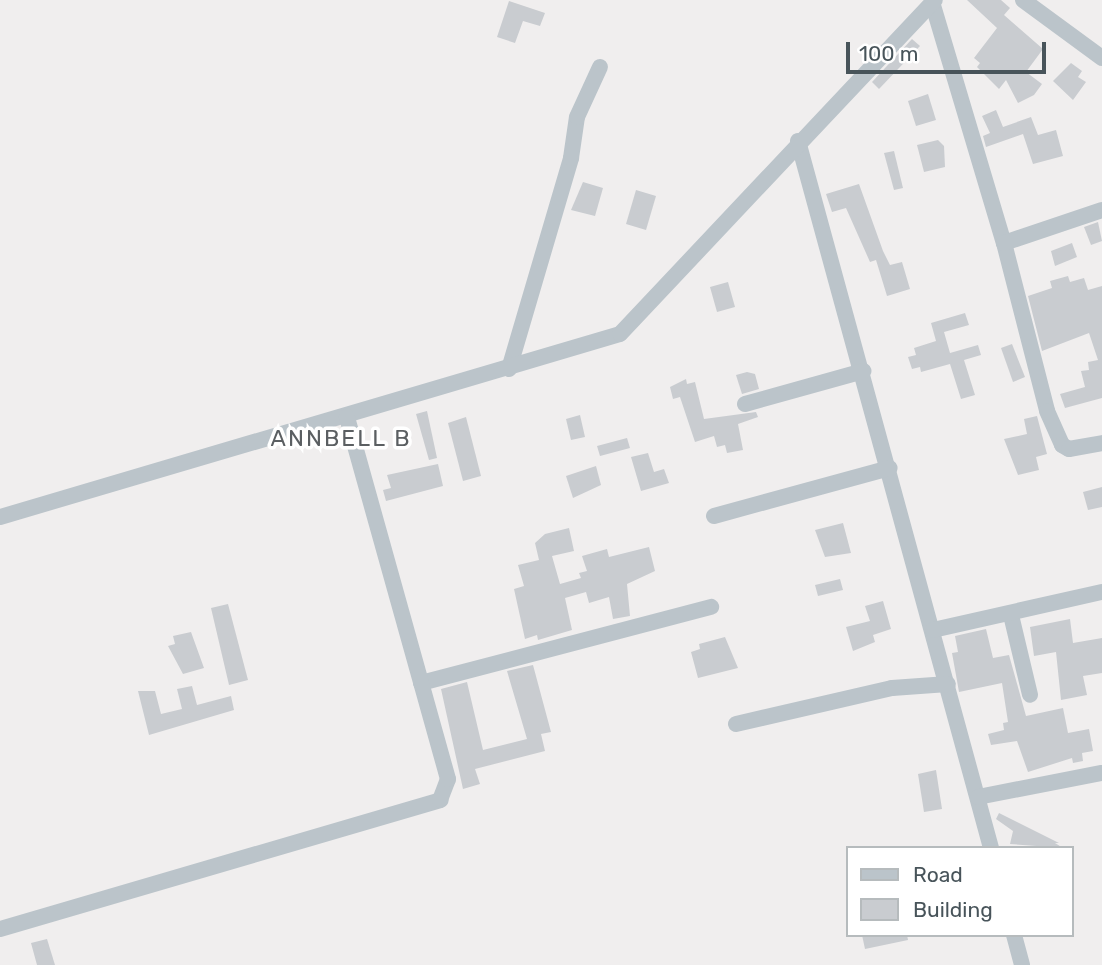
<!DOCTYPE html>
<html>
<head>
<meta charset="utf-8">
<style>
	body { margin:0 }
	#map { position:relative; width:1102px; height:965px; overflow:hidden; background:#f0eeee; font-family:Rubik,sans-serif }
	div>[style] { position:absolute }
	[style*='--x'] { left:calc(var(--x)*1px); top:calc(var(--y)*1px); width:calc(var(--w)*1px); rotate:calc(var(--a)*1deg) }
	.building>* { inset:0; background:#c9ccd0 }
	.minor>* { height:16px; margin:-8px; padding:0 8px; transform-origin:8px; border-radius:8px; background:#bbc4ca }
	span { translate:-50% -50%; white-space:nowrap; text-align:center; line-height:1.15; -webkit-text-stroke:7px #fff; paint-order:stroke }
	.quarter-label { font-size:23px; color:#5b5f62; letter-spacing:2px }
	.legend { position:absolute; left:846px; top:846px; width:228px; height:91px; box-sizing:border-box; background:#fff; border:2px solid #b6bbbd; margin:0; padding:9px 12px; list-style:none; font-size:21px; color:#48545a }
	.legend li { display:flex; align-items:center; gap:14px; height:35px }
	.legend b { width:35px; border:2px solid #b6bbbd }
	.scale { position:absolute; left:846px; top:42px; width:200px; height:32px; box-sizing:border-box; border:4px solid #48545a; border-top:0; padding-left:9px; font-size:21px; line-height:24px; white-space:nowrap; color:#48545a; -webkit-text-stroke:5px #fff; paint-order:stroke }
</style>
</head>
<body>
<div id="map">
	<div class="building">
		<div style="clip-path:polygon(967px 0,1001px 0,1010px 8px,1004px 15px,1043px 49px,1026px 72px,1042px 84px,1034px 95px,1018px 103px,1006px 80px,999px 89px,977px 67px,980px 63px,974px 58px,997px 28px)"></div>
		<div style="clip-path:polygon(509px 1px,545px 13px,540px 26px,523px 21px,515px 43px,497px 37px)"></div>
		<div style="clip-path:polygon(912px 39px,920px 46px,879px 89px,872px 82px)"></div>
		<div style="clip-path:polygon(1071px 63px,1082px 71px,1078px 77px,1086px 82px,1073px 100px,1053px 81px)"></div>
		<div style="clip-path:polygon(928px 94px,936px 120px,916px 126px,908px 101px)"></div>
		<div style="clip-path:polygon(996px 110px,1003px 127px,1031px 117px,1038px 135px,1056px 130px,1063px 156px,1033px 164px,1023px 134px,986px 147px,983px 136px,990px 133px,982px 116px)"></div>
		<div style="clip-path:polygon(938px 140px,944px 146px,945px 167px,924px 172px,917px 145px)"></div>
		<div style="clip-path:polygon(894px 151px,903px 188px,894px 190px,884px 153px)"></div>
		<div style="clip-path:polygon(583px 182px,603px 188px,595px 216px,571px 210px)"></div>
		<div style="clip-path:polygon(859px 184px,883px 251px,890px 265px,902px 262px,910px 289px,887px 296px,876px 260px,870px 262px,846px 208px,832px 212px,826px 194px)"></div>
		<div style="clip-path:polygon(636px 190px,656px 196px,646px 230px,626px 224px)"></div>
		<div style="clip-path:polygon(1098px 222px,1102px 241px,1091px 245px,1084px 227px)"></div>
		<div style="clip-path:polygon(1072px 243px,1077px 257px,1055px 266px,1051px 251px)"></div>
		<div style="clip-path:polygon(1068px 276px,1070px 282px,1084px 278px,1088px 290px,1102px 286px,1102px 398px,1065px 408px,1060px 394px,1085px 387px,1081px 371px,1089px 370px,1088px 362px,1098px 360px,1089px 333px,1042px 351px,1028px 296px,1052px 288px,1050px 281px)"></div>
		<div style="clip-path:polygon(728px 282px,735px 307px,717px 312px,710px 287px)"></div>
		<div style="clip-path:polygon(965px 313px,969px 325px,944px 332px,950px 353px,978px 345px,981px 355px,964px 360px,975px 395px,961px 399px,950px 364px,921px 372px,920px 367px,912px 369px,908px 357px,916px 355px,914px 348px,936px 341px,931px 323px)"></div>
		<div style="clip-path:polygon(1012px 344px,1025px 377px,1013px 382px,1001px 348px)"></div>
		<div style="clip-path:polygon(747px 372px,755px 374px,759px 389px,742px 394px,736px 375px)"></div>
		<div style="clip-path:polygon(686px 379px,687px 384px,695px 382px,704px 419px,756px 412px,758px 417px,738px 424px,743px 450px,727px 453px,725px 445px,717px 447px,714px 436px,695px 442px,680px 397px,673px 399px,670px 387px)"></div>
		<div style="clip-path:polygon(427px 411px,437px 458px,429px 460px,416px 414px)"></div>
		<div style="clip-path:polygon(580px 415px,585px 437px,571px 440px,566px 419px)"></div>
		<div style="clip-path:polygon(1037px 416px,1047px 454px,1036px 457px,1039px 470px,1018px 475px,1004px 439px,1027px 434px,1024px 419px)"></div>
		<div style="clip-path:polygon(466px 417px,481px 476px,463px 481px,448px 423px)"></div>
		<div style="clip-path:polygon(627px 438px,630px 448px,600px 456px,597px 446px)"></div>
		<div style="clip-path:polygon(648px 453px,654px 472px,664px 469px,669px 483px,641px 491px,631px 457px)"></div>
		<div style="clip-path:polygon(438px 464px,443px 486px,386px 501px,383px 490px,391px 488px,387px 475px)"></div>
		<div style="clip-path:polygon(596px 466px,601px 485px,573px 498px,566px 476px)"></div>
		<div style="clip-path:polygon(1102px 487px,1102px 507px,1088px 510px,1083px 492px)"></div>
		<div style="clip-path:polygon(843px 523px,851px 553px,825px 557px,815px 530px)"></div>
		<div style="clip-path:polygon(569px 528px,574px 551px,552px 556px,560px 584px,581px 578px,579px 573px,587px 571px,582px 556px,607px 549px,609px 557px,649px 547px,655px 571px,627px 584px,630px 616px,613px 619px,609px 597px,589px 603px,586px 592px,565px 598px,572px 630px,538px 640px,537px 635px,525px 639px,514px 589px,524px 586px,518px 565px,539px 560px,535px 543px,545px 534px)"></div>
		<div style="clip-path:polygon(840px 579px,843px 590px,818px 596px,815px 585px)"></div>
		<div style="clip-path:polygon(883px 601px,891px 629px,873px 635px,875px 642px,853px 651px,846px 627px,870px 621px,865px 606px)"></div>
		<div style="clip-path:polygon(228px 604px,248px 680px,229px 685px,211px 608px)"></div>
		<div style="clip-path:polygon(1070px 619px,1073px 643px,1102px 638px,1102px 673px,1083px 676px,1087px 695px,1061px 700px,1056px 652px,1034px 656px,1030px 627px)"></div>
		<div style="clip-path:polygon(986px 629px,993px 658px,1009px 655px,1026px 716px,1063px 708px,1068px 733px,1089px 729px,1093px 751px,1082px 753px,1083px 761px,1073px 763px,1072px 758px,1028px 772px,1017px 741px,991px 745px,988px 734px,1004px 730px,1003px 723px,1008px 722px,1002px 683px,959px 692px,952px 653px,958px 652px,955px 636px)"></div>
		<div style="clip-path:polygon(191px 632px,204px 668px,183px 674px,168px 646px,175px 644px,173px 636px)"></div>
		<div style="clip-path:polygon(725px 637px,738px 668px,698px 678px,691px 652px,700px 649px,699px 644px)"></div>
		<div style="clip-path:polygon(533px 665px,551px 732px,541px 734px,545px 751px,475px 769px,480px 784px,463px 789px,441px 689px,467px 682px,483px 750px,527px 739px,507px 671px)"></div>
		<div style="clip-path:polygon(192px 686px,197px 705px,231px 696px,234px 710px,149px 735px,138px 691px,155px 691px,161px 714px,182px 709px,177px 689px)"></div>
		<div style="clip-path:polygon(936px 770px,942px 809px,924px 812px,918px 774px)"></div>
		<div style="clip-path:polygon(999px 813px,1059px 843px,1055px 843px,1063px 848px,1010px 844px,1013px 831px,996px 819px)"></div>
		<div style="clip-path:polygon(862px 935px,907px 935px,908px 940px,865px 949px)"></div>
		<div style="clip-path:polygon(47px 939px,55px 965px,37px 965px,31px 943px)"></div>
	</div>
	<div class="minor">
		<div style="--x:1023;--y:0;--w:98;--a:36.3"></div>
		<div style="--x:932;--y:2;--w:252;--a:73.4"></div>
		<div style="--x:1004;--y:243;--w:173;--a:75.6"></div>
		<div style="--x:1047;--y:411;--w:37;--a:66"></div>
		<div style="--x:1062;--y:445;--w:8;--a:30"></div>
		<div style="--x:1069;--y:449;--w:34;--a:-10"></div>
		<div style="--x:798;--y:141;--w:733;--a:74.73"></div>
		<div style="--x:1004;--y:243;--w:103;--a:-18.6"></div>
		<div style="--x:509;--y:369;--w:220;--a:-73.6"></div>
		<div style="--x:571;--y:158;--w:41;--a:-81.7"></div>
		<div style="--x:577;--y:117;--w:55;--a:-65.3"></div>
		<div style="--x:745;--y:404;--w:123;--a:-15.6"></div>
		<div style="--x:714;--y:516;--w:182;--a:-15.3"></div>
		<div style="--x:0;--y:517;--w:646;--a:-16.44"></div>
		<div style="--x:620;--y:334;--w:459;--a:-46.7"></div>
		<div style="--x:1011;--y:615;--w:82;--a:76.6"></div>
		<div style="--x:933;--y:630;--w:173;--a:-12.7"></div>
		<div style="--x:421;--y:683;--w:300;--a:-14.7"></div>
		<div style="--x:736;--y:724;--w:160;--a:-13"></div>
		<div style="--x:892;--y:688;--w:56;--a:-4.1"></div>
		<div style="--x:978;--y:797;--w:126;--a:-11"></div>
		<div style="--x:0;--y:929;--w:459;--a:-16.3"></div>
		<div style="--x:440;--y:800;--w:22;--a:-69"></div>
		<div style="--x:448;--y:779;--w:376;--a:-105.6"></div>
		<div style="--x:1014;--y:935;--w:31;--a:75"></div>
	</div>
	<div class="quarter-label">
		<span style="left:341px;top:438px">ANNBELL B</span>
	</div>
	<ul class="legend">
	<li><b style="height:9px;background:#bbc4ca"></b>Road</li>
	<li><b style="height:19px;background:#c9ccd0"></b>Building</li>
	</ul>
	<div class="scale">100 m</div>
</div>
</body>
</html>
